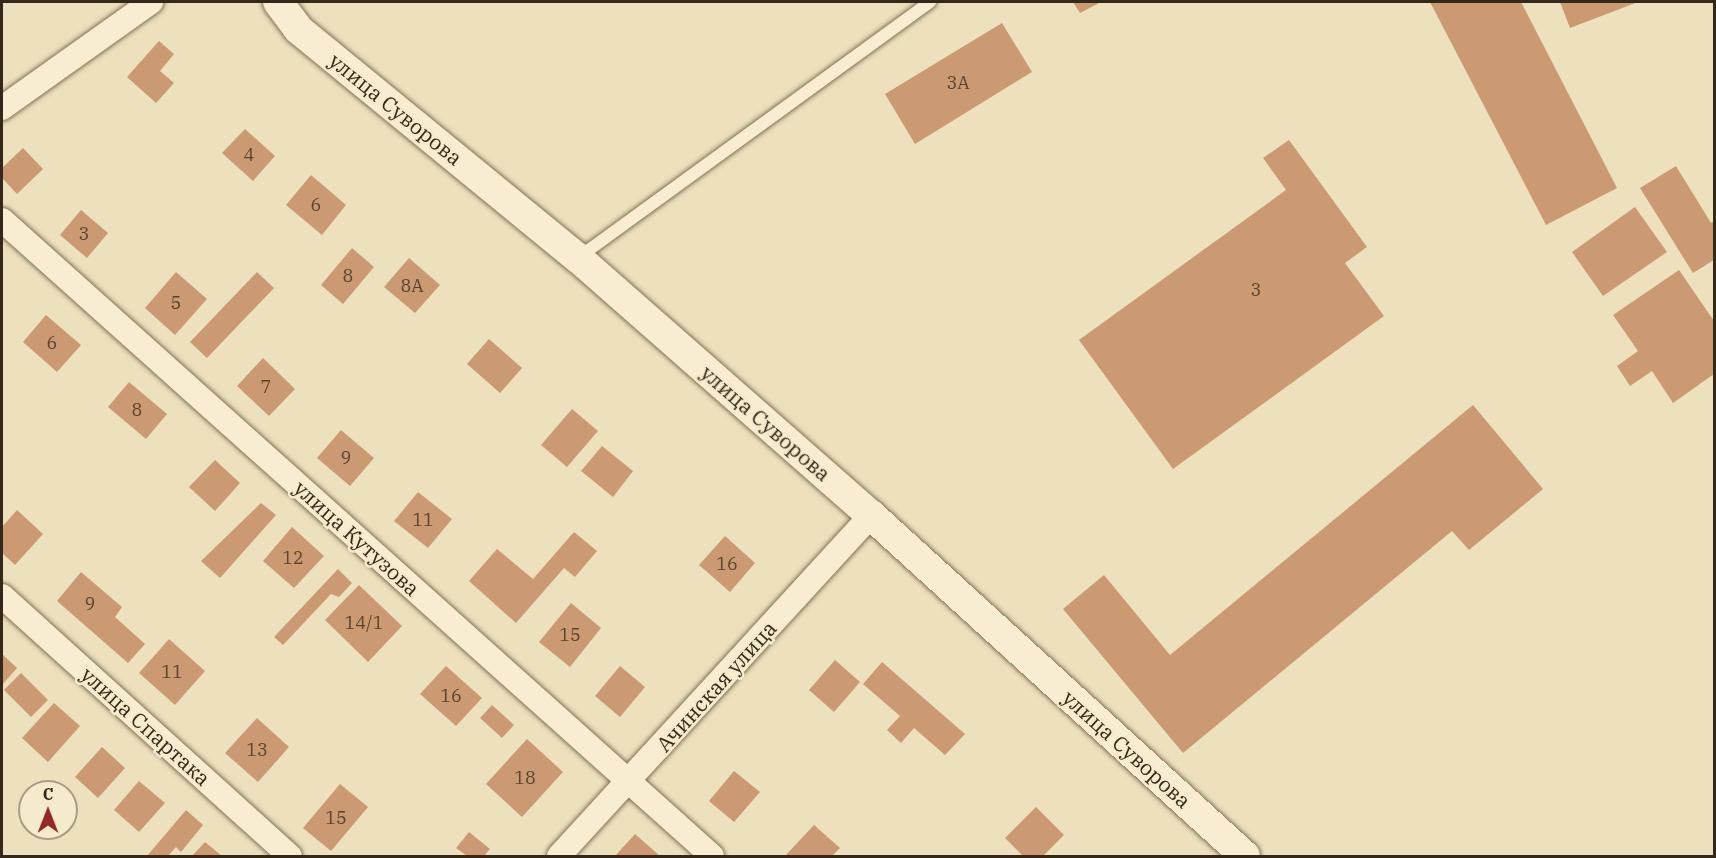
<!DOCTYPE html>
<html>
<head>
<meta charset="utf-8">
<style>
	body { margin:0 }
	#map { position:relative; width:1716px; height:858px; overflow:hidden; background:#ede0bd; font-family:"IBM Plex Serif",serif }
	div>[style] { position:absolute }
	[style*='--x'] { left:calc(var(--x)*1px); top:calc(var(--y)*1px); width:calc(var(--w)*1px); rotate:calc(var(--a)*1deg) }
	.building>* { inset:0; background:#cc9a72 }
	.roads { filter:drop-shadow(0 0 2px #857056) drop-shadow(0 0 2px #857056) }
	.service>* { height:12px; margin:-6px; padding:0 6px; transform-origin:6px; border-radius:6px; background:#f8edd0 }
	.minor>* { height:24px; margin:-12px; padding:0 12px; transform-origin:12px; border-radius:12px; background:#f8edd0 }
	.tertiary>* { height:30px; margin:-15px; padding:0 15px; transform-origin:15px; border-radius:15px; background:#f8edd0 }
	span { translate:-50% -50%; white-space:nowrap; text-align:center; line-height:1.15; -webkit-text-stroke:5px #f5eacc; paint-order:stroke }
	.number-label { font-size:18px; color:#5a4431 }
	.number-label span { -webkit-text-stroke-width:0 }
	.street-label { font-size:21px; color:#34281b }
	.frame { position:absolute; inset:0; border:3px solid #34281b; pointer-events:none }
	.north { position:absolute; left:18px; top:780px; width:60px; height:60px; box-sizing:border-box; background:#f5eacc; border:2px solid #a89c85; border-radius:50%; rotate:0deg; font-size:16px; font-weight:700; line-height:24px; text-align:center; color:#34281b }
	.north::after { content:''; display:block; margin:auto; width:21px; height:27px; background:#932927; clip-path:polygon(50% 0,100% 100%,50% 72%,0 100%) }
</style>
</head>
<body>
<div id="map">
	<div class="building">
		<div style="clip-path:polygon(1073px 2px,1101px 2px,1080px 13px)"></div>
		<div style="clip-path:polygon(1430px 2px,1521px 2px,1617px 188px,1546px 225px)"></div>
		<div style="clip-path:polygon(1560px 2px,1638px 2px,1570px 28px)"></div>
		<div style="clip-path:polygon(1002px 23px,1032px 72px,915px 144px,885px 94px)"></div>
		<div style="clip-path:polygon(159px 41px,174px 54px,160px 71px,174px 83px,156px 103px,127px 77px)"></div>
		<div style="clip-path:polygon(245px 129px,275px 156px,253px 181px,222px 153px)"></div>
		<div style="clip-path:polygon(1289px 140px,1367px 247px,1345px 263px,1384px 316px,1173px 469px,1079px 340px,1286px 190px,1263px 158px)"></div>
		<div style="clip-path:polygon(23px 148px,43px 169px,17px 194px,2px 178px,2px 168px)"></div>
		<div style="clip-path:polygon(1676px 166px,1711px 223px,1714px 221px,1714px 260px,1693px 273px,1640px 188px)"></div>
		<div style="clip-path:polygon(311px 175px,346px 205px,322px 235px,286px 205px)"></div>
		<div style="clip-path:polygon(1635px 207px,1667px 252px,1603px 296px,1572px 252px)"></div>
		<div style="clip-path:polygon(81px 210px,108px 233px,87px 258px,60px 235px)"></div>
		<div style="clip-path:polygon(352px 248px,374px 267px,343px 304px,321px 285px)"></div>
		<div style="clip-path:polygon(409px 258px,440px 285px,415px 313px,384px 287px)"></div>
		<div style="clip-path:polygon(1679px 270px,1714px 321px,1714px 374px,1673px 403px,1652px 371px,1630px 386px,1617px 366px,1638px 351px,1613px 315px)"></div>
		<div style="clip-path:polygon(176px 272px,207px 299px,175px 335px,145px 308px)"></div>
		<div style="clip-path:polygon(257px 272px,274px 288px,207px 358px,190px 342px)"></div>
		<div style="clip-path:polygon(46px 315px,81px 345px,57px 372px,23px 342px)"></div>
		<div style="clip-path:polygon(489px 339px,522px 368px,500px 393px,467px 364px)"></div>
		<div style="clip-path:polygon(263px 358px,295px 389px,269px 416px,237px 386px)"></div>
		<div style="clip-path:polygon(129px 382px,167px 414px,146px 439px,108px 407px)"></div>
		<div style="clip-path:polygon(1473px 405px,1543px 489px,1469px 550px,1452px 531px,1183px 753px,1063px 609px,1104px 575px,1170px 655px)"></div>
		<div style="clip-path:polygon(572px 409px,598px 431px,567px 467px,541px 445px)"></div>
		<div style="clip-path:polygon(341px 430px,374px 458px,350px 486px,317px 458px)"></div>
		<div style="clip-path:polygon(602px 446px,633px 471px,613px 497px,581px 471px)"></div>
		<div style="clip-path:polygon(215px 460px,240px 483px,215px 511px,189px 487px)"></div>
		<div style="clip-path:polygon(418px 492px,452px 519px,428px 548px,394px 521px)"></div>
		<div style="clip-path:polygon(261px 503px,276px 515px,220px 578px,201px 561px)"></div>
		<div style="clip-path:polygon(17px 510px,43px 534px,15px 565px,2px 553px,2px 527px)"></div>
		<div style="clip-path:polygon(292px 527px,324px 556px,294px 588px,263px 561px)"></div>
		<div style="clip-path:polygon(574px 532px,597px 551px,575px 577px,564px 568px,516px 623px,469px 581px,497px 549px,533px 579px)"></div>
		<div style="clip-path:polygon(725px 536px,755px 563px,730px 592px,699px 565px)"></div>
		<div style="clip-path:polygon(338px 569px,352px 583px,339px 597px,331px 594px,283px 645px,274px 637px)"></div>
		<div style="clip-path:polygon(81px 572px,122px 607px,115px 617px,145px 644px,128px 663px,57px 601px)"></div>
		<div style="clip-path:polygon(359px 585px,402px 626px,368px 662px,325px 620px)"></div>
		<div style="clip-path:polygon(571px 603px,601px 628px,570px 667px,539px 642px)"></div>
		<div style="clip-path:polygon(169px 639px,205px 671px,175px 705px,139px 673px)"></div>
		<div style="clip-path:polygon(2px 654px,17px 668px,2px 685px)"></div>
		<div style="clip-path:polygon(835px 660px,860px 682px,834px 712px,809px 690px)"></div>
		<div style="clip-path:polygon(882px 662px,965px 734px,945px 755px,914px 728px,901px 743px,887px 730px,900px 716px,863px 684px)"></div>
		<div style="clip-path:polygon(446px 666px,482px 698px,456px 726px,420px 694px)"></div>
		<div style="clip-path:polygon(620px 666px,645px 687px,620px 717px,595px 696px)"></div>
		<div style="clip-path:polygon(21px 673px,48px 700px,31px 717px,4px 690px)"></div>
		<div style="clip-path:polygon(54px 703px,80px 726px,48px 762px,22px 738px)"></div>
		<div style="clip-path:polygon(492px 705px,514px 725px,502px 738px,480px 718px)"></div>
		<div style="clip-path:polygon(257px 718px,289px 747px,258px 782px,225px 753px)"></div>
		<div style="clip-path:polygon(527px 739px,563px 772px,522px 817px,486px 784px)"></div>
		<div style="clip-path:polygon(102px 747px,125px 768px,98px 798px,75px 777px)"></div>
		<div style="clip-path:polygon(734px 771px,760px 792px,734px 822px,709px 801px)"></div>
		<div style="clip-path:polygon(139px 781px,165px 803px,139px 832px,114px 810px)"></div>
		<div style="clip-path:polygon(340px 784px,368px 807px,331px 851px,303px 828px)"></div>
		<div style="clip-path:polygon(1036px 807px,1064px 835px,1043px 856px,1023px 856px,1005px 838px)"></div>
		<div style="clip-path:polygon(186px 810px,203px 825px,181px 852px,176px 847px,168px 856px,147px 856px)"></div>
		<div style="clip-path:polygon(814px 825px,840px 848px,832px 856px,785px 856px)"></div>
		<div style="clip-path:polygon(469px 832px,490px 849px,484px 856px,467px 856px,456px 848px)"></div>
		<div style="clip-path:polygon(635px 834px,660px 856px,615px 856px)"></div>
		<div style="clip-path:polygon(205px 842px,222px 856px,192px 856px)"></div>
	</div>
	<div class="roads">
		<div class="service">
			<div style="--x:579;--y:257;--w:434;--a:-36"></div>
		</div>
		<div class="minor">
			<div style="--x:2;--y:108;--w:183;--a:-35.4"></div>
			<div style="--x:2;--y:220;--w:953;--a:41.85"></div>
			<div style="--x:2;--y:596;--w:388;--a:42.1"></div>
			<div style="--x:559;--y:856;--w:462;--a:-47.5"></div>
		</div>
		<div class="tertiary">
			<div style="--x:278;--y:2;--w:34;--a:53"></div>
			<div style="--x:298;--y:29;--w:362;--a:39.3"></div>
			<div style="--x:578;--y:258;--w:390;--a:41.3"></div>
			<div style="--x:871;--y:515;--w:506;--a:42.36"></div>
		</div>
	</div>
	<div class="number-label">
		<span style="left:958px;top:83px">3А</span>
		<span style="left:249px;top:155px">4</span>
		<span style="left:316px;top:205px">6</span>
		<span style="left:84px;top:234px">3</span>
		<span style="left:348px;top:276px">8</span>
		<span style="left:412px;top:286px">8А</span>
		<span style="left:1256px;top:290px">3</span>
		<span style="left:176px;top:303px">5</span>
		<span style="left:52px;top:343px">6</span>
		<span style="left:266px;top:387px">7</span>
		<span style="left:137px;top:410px">8</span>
		<span style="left:346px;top:458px">9</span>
		<span style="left:423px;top:520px">11</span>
		<span style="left:293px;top:558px">12</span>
		<span style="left:727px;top:564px">16</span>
		<span style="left:90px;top:604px">9</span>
		<span style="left:364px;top:623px">14/1</span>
		<span style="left:570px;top:635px">15</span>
		<span style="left:172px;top:672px">11</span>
		<span style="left:451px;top:696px">16</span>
		<span style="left:257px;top:750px">13</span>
		<span style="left:525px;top:778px">18</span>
		<span style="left:336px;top:818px">15</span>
	</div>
	<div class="street-label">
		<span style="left:396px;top:109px;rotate:39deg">улица Суворова</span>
		<span style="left:766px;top:423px;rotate:41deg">улица Суворова</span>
		<span style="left:357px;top:538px;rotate:42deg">улица Кутузова</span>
		<span style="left:716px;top:686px;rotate:-48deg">Ачинская улица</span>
		<span style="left:146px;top:726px;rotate:42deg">улица Спартака</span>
		<span style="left:1127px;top:749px;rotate:42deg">улица Суворова</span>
	</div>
	<div class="frame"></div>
	<div class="north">С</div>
</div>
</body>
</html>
